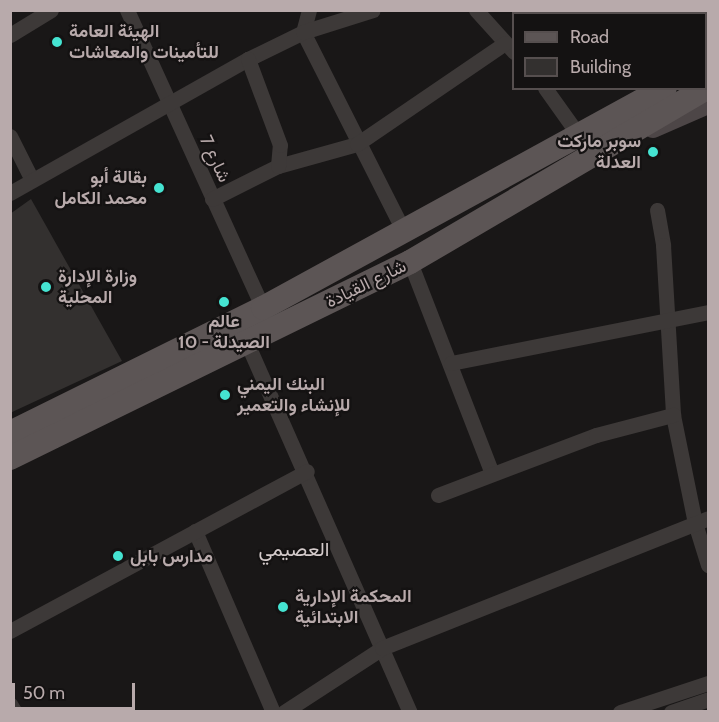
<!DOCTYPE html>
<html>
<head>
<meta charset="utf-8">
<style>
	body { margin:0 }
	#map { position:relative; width:719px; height:722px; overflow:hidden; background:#191717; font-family:Cabin,Vazirmatn,sans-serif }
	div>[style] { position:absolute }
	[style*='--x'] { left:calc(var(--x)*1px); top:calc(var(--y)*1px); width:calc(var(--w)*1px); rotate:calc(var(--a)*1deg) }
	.building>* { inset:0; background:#33302f }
	.street>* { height:15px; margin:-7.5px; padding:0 7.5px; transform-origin:7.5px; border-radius:7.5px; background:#3d3938 }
	.secondary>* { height:22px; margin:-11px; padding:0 11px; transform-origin:11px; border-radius:11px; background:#4d4647 }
	.primary>* { height:24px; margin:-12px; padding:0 12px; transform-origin:12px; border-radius:12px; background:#5c5555 }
	.dots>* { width:16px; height:16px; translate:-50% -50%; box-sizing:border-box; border:3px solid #141212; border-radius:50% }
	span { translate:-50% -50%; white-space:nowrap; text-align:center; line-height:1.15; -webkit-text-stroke:4.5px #141212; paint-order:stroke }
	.poi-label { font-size:18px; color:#b8aaab; font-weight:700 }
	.left { translate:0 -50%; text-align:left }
	.right { translate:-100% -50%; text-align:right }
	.street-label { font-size:18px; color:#b8aaab }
	.neighbourhood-label { font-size:20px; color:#d4cbcb }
	.frame { position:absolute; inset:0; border:12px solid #b8aaab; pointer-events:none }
	.legend { position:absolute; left:512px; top:12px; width:195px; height:78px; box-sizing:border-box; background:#141212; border:2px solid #564f4f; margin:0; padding:8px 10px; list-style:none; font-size:18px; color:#b8aaab }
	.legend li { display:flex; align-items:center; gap:12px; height:30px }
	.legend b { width:30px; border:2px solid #564f4f }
	.scale { position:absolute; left:12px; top:683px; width:123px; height:27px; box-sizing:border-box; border:3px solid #b8aaab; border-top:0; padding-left:8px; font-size:18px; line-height:21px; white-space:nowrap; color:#b8aaab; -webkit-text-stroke:4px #141212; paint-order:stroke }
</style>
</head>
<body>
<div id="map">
	<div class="building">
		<div style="clip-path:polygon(31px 199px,122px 361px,10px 413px,10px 214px)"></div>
	</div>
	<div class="street">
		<div style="--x:127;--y:10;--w:328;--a:65.5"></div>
		<div style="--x:309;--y:10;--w:23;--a:105"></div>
		<div style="--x:303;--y:32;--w:224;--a:63.2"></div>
		<div style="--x:476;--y:10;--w:57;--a:47.9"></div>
		<div style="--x:10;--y:35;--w:48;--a:-31.4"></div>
		<div style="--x:545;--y:88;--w:60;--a:54.5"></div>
		<div style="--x:10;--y:136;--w:49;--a:63.4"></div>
		<div style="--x:278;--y:166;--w:82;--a:-15.6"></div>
		<div style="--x:357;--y:144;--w:179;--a:-34.3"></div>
		<div style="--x:10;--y:193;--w:273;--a:-29.4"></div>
		<div style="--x:248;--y:59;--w:61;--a:-26.1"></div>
		<div style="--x:303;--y:32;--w:73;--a:-17.4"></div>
		<div style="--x:212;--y:199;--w:74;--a:-26.6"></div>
		<div style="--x:278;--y:166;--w:21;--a:-85"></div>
		<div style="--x:280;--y:145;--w:92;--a:-110.4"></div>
		<div style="--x:657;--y:210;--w:36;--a:80"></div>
		<div style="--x:663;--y:245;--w:170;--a:86.6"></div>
		<div style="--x:673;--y:415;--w:110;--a:78.5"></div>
		<div style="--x:695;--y:523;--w:44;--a:72.8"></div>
		<div style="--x:410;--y:262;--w:226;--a:68.8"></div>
		<div style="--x:247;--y:343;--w:403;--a:66.2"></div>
		<div style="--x:451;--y:363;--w:262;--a:-11.2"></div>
		<div style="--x:438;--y:495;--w:169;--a:-20.8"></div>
		<div style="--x:596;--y:435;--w:80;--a:-14.6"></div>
		<div style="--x:195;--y:531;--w:197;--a:66.7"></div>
		<div style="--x:10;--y:631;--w:337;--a:-28.3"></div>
		<div style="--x:10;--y:704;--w:9;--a:58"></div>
		<div style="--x:284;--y:712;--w:117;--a:-33.1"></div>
		<div style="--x:382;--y:648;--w:351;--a:-21.7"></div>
		<div style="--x:620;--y:712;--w:93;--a:-18.2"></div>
		<div style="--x:671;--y:712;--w:39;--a:-19"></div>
	</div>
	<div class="secondary">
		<div style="--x:653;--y:127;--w:60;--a:-23.6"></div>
	</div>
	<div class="primary">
		<div style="--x:706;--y:64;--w:3;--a:-45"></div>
		<div style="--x:10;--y:433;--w:282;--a:-26.3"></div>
		<div style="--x:263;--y:308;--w:458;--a:-28.7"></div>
		<div style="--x:10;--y:458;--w:445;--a:-26.1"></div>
		<div style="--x:410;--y:262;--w:346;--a:-30.4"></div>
	</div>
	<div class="dots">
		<div style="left:57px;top:42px;background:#45e3d1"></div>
		<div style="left:653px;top:152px;background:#45e3d1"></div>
		<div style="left:159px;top:188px;background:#45e3d1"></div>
		<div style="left:46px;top:287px;background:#45e3d1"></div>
		<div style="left:224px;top:302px;background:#45e3d1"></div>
		<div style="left:225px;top:395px;background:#45e3d1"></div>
		<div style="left:118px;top:556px;background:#45e3d1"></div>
		<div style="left:283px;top:607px;background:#45e3d1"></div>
	</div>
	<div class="poi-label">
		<span class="left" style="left:69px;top:42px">الهيئة العامة<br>للتأمينات والمعاشات</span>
		<span class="right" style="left:641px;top:152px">سوبر ماركت<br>العدلة</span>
		<span class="right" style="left:147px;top:188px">بقالة أبو<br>محمد الكامل</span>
		<span class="left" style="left:58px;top:287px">وزارة الإدارة<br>المحلية</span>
		<span style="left:224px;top:332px">عالم<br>الصيدلة - 10</span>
		<span class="left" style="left:237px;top:395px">البنك اليمني<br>للإنشاء والتعمير</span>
		<span class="left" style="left:130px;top:556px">مدارس بابل</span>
		<span class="left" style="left:295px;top:607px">المحكمة الإدارية<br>الابتدائية</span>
	</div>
	<div class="street-label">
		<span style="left:215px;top:159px;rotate:65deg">شارع 7</span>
		<span style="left:366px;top:284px;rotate:-26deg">شارع القيادة</span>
	</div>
	<div class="neighbourhood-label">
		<span style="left:294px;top:549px">العصيمي</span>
	</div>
	<div class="frame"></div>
	<ul class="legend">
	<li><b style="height:8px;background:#5c5555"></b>Road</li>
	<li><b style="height:16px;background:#33302f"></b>Building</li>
	</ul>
	<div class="scale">50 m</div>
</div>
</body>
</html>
